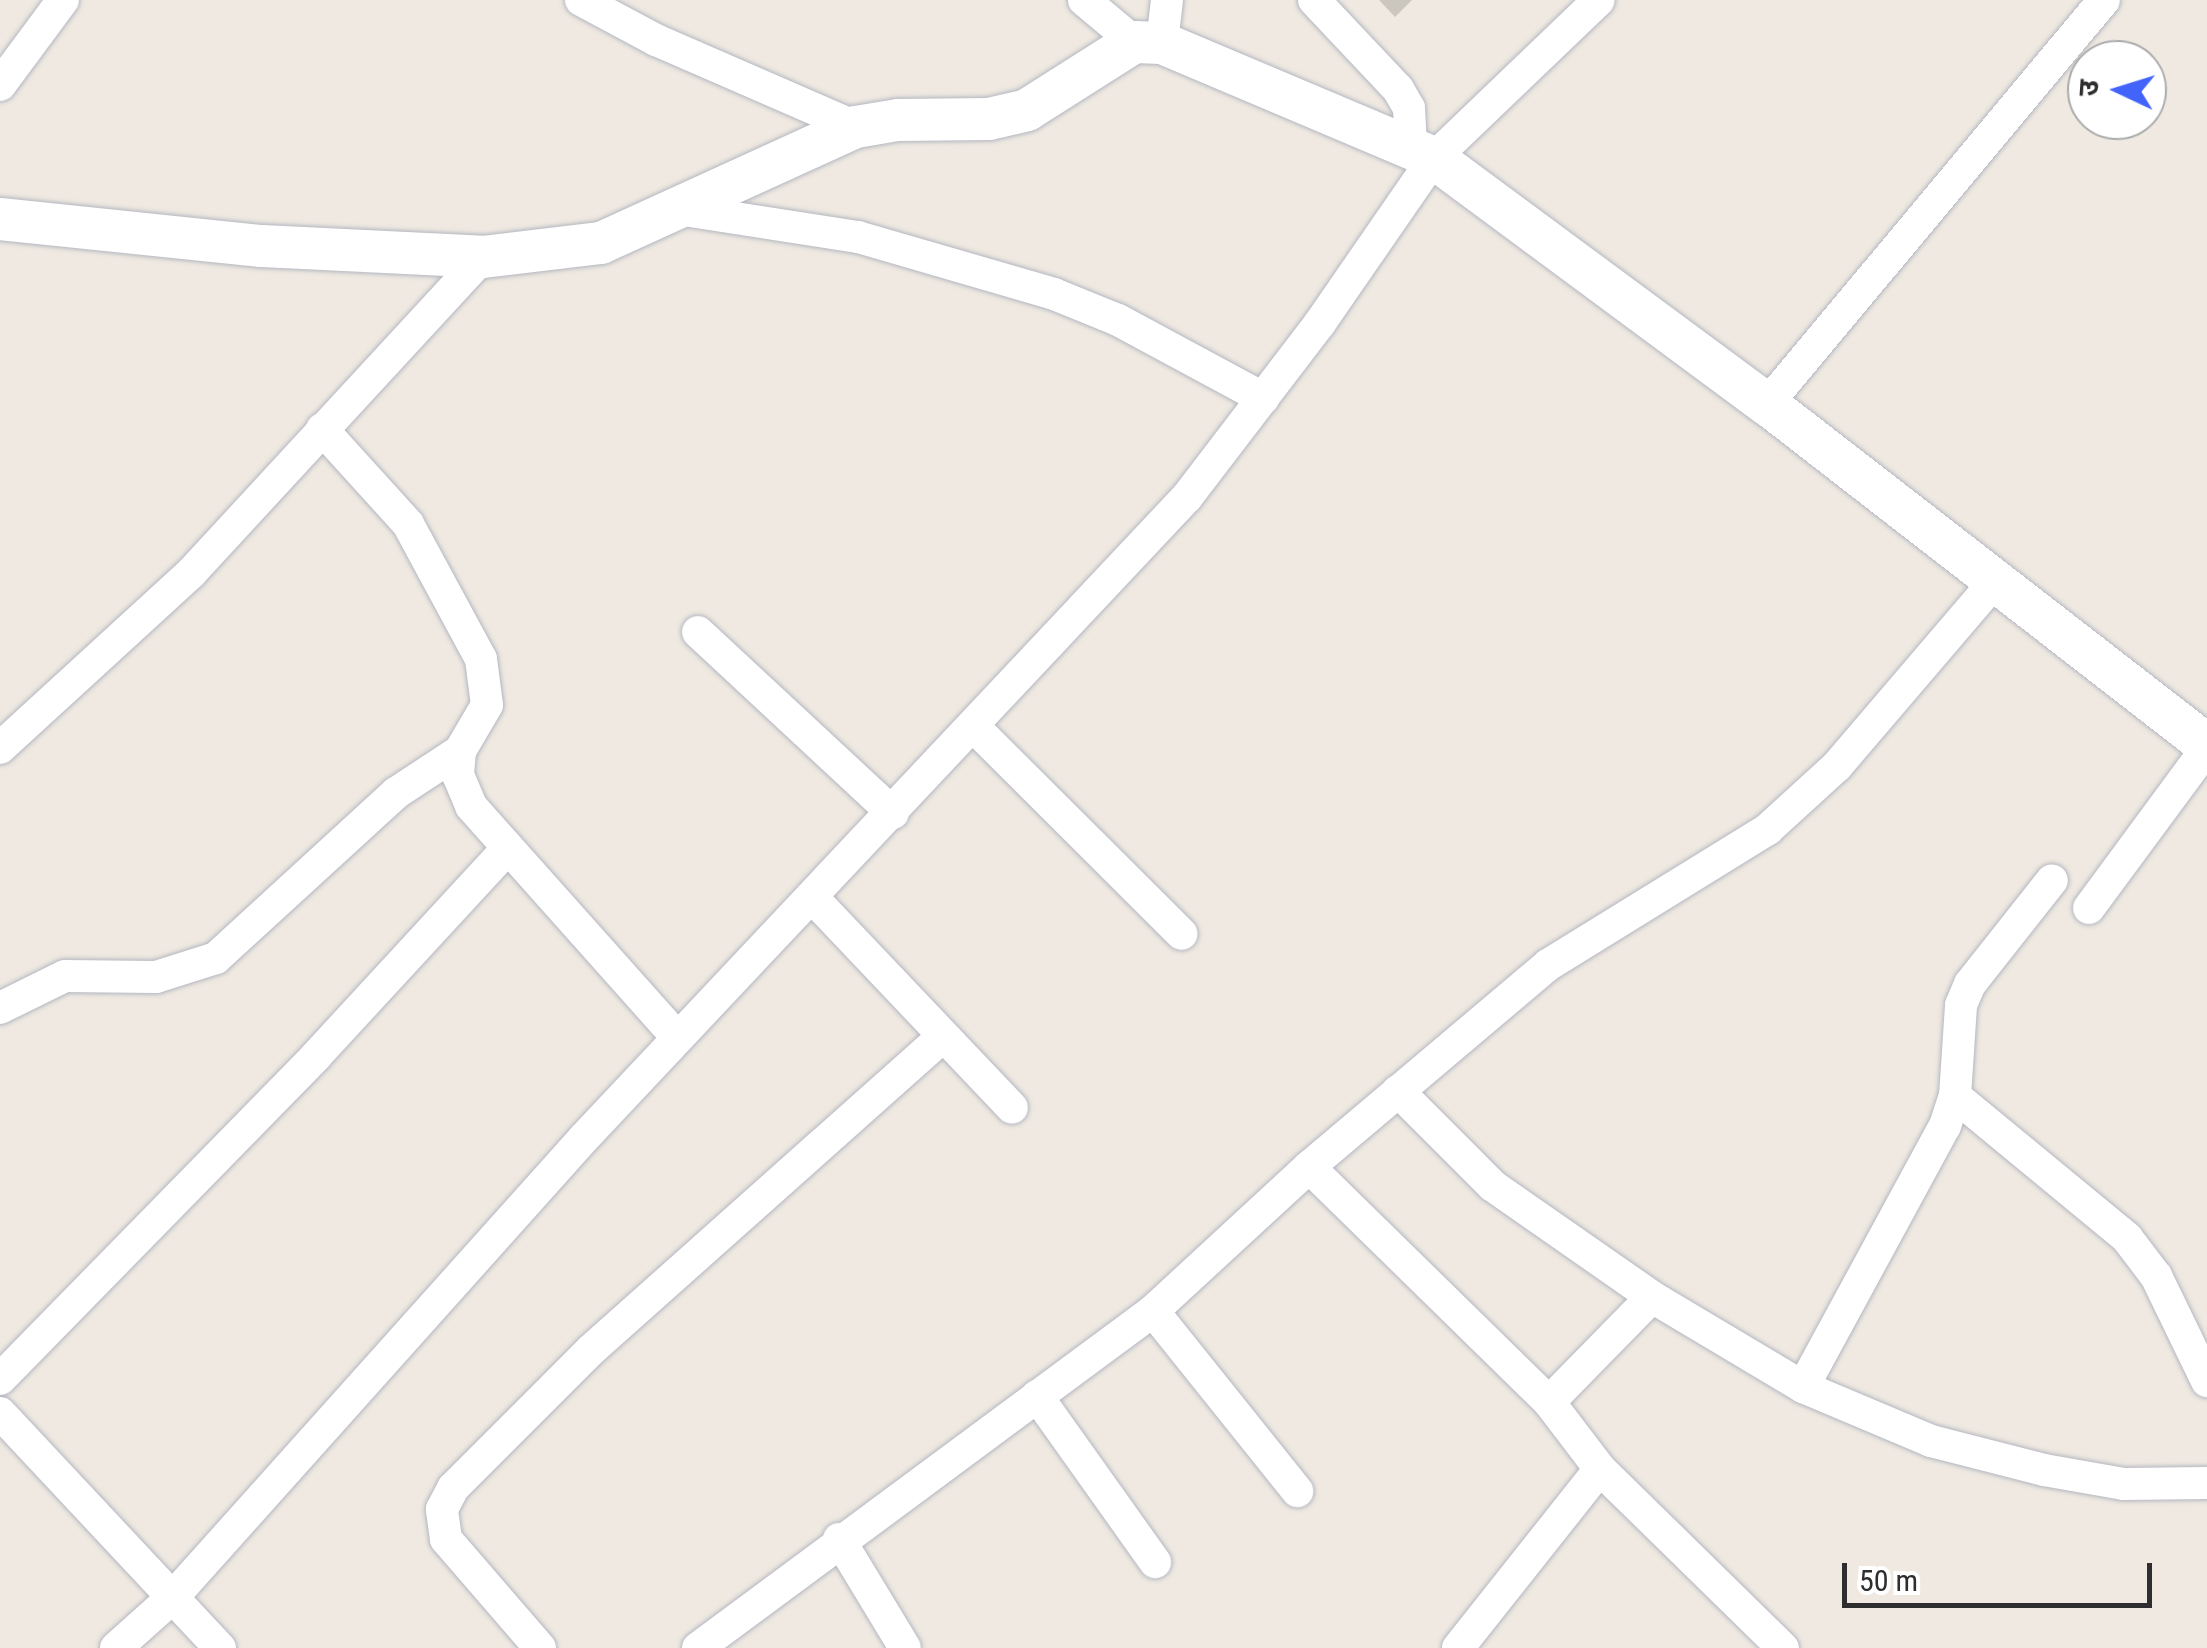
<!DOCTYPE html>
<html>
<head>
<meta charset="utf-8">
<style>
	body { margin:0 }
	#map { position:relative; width:2207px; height:1648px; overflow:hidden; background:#efe9e1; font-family:"Roboto Condensed","Noto Sans Devanagari",sans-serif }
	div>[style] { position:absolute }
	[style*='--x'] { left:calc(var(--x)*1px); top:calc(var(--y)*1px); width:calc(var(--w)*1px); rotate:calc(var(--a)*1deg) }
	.building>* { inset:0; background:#cbc7bf }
	.roads { filter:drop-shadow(0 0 2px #b4b7c1) drop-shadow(0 0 2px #b4b7c1) }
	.minor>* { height:32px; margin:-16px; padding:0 16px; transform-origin:16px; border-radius:16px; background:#fff }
	.tertiary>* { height:42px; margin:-21px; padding:0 21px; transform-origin:21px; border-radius:21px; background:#fff }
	span { translate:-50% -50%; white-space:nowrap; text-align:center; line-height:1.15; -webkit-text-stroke:9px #fff; paint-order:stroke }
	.north { position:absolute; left:2067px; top:40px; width:100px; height:100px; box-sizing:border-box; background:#fff; border:2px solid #ababab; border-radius:50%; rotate:274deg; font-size:28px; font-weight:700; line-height:40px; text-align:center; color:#2e2e2e }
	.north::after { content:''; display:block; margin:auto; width:35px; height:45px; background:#4264fb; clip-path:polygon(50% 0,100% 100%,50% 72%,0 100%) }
	.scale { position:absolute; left:1842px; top:1563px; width:310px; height:45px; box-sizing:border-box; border:5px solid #2e2e2e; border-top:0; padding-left:12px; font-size:30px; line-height:35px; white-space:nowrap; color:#2e2e2e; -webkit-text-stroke:8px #fff; paint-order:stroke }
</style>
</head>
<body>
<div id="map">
	<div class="building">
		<div style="clip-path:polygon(1379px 0,1412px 0,1395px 17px)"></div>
	</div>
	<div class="roads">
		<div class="minor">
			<div style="--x:581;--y:0;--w:85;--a:28.1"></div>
			<div style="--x:656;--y:40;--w:218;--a:23.5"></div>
			<div style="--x:1084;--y:0;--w:65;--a:40"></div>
			<div style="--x:1314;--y:0;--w:122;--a:46.7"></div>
			<div style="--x:1398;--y:89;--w:22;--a:60"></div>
			<div style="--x:1409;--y:108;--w:38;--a:87"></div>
			<div style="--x:1162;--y:43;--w:43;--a:-83.4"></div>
			<div style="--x:0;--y:85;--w:106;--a:-53.5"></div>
			<div style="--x:677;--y:209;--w:183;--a:8.8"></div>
			<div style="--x:858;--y:237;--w:204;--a:16.2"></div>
			<div style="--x:1054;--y:294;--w:69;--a:22.1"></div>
			<div style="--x:1118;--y:320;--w:165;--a:28.3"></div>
			<div style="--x:1767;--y:404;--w:526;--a:-50.17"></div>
			<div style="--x:322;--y:429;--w:128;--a:47.8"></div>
			<div style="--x:408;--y:524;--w:153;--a:61.6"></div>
			<div style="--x:481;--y:659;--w:46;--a:82.6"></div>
			<div style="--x:487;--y:705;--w:53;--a:120.4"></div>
			<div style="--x:460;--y:751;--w:24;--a:95"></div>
			<div style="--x:458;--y:775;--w:34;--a:67"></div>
			<div style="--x:471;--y:806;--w:310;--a:48.3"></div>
			<div style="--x:698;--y:632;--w:266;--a:42.9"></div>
			<div style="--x:974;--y:727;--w:293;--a:44.9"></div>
			<div style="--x:0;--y:748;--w:259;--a:-42.5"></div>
			<div style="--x:191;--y:573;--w:430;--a:-47.3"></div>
			<div style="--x:813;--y:898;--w:289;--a:46.5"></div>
			<div style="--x:2089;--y:908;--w:199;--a:-53.6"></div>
			<div style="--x:0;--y:1008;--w:72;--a:-26.2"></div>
			<div style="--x:65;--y:976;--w:91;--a:0.6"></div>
			<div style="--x:156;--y:977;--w:63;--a:-17.6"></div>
			<div style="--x:216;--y:958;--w:244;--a:-42.5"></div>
			<div style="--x:396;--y:793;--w:77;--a:-33.3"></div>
			<div style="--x:1398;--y:1091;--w:134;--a:45"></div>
			<div style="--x:1493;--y:1186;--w:194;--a:34.9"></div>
			<div style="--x:1652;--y:1297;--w:176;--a:30.8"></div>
			<div style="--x:1803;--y:1387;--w:139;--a:22.9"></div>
			<div style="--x:1931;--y:1441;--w:117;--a:14.4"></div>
			<div style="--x:2044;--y:1470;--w:81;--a:9.9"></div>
			<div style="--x:2124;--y:1484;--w:83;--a:-0.7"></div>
			<div style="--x:1955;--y:1096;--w:223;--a:39.5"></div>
			<div style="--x:2127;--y:1238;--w:48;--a:52.7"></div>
			<div style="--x:2156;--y:1276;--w:117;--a:64.1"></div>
			<div style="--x:1309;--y:1167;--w:336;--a:44.4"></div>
			<div style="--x:1549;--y:1402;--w:84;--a:52.7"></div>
			<div style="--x:1600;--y:1469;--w:256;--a:44.4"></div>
			<div style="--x:1153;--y:1311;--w:231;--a:51.3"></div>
			<div style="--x:0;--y:1379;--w:452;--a:-45.6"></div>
			<div style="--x:316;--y:1056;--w:279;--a:-47.3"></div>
			<div style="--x:1803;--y:1387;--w:297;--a:-61.5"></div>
			<div style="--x:1945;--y:1126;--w:32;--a:-72"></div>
			<div style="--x:1955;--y:1096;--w:91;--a:-86.2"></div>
			<div style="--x:1961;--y:1005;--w:23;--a:-67"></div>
			<div style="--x:1970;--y:984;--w:132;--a:-51.7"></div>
			<div style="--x:1037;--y:1396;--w:204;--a:54.6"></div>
			<div style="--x:1549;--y:1402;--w:147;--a:-45.6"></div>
			<div style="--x:0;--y:1413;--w:322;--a:46.9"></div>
			<div style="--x:839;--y:1539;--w:127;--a:58.8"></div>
			<div style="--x:116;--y:1648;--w:75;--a:-41.8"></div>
			<div style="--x:172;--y:1598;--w:616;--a:-48.16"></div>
			<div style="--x:583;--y:1139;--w:881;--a:-46.75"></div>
			<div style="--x:1187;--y:497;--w:219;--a:-52.6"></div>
			<div style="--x:1320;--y:323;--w:201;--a:-55.4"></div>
			<div style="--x:1434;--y:158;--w:228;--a:-43.8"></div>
			<div style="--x:540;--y:1648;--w:144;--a:-130.8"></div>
			<div style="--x:446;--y:1539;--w:30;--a:-98"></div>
			<div style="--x:442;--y:1509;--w:24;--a:-62"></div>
			<div style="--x:453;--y:1488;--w:195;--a:-45"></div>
			<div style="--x:591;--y:1350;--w:470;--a:-41.7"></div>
			<div style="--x:698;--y:1648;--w:566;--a:-36.53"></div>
			<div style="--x:1153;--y:1311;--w:212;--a:-42.7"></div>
			<div style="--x:1309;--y:1167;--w:313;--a:-40.2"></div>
			<div style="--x:1548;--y:965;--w:259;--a:-31.7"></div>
			<div style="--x:1768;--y:829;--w:93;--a:-42.4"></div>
			<div style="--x:1837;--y:766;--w:242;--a:-49.5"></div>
			<div style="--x:1458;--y:1648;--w:228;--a:-51.6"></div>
		</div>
		<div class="tertiary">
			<div style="--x:0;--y:219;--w:263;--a:5.9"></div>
			<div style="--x:262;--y:246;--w:221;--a:2.8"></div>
			<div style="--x:483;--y:257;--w:119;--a:-6.8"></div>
			<div style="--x:601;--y:243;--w:280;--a:-24.5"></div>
			<div style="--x:856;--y:127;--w:43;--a:-9.5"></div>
			<div style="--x:898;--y:120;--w:91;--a:-0.6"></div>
			<div style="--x:989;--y:119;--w:39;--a:-13"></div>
			<div style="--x:1027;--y:110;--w:127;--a:-32.4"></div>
			<div style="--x:1134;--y:42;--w:28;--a:2"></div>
			<div style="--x:1162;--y:43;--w:295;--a:22.9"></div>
			<div style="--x:1434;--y:158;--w:414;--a:36.5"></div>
			<div style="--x:1767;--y:404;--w:557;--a:37.78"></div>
		</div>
	</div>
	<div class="north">उ</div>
	<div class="scale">50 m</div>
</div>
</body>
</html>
